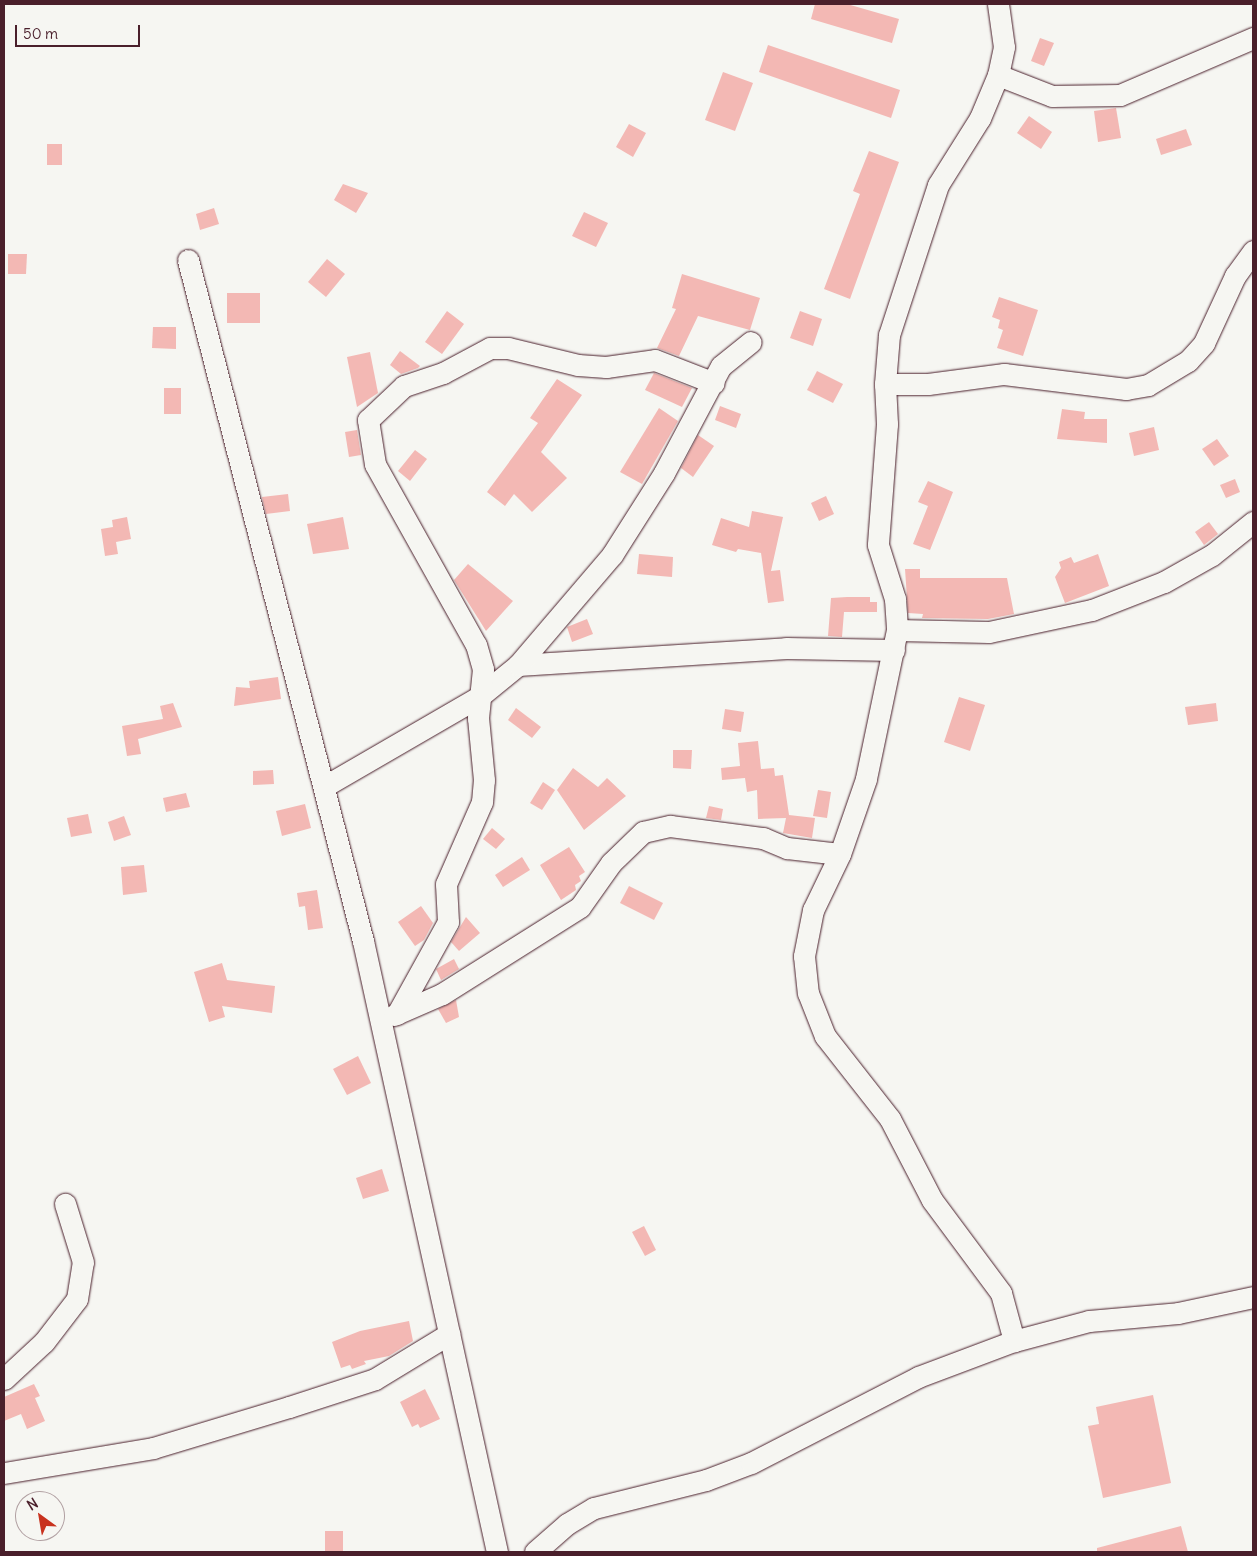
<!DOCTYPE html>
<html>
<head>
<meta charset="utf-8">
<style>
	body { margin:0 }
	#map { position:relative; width:1257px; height:1556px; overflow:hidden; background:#f6f6f2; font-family:Delius,sans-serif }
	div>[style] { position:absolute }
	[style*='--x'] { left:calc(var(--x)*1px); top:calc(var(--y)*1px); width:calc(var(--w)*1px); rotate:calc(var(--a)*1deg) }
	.building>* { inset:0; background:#f3b8b4 }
	.roads { filter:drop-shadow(0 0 1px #4a1f2b) drop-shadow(0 0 1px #4a1f2b) }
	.minor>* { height:21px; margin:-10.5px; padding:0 10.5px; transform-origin:10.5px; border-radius:10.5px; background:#f6f6f2 }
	span { translate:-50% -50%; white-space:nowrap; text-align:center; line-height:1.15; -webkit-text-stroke:4px #f6f6f2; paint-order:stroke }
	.frame { position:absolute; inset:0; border:5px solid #4a1f2b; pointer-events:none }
	.north { position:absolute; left:15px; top:1491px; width:50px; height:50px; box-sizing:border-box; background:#f6f6f2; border:1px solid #b1a0a2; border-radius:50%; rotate:328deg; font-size:14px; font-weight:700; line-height:20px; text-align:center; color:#4a1f2b }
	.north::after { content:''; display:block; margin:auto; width:18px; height:22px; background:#c8321e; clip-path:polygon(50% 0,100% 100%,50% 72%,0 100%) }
	.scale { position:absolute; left:15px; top:25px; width:125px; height:22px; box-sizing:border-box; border:2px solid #4a1f2b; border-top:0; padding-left:6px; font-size:15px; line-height:18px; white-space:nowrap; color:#4a1f2b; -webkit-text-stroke:4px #f6f6f2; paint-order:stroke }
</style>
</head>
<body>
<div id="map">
	<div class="building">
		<div style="clip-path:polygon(815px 4px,847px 4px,899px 19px,892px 43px,811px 19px)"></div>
		<div style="clip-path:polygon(1040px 38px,1054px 43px,1044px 66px,1031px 61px)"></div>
		<div style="clip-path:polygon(768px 45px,900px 90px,891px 118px,759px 72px)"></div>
		<div style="clip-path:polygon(723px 72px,753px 83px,735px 131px,705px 120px)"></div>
		<div style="clip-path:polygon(1116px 108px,1121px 138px,1098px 142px,1094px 111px)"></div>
		<div style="clip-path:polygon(1029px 116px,1052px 132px,1041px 149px,1017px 133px)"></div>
		<div style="clip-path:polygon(629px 124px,646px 133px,633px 157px,616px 147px)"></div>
		<div style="clip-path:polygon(1186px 129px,1192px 145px,1161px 155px,1156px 139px)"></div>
		<div style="clip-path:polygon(47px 144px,62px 144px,62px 165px,47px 165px)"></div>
		<div style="clip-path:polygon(869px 151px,899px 162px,850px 299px,824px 289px,860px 194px,853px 191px)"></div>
		<div style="clip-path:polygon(343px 184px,368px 193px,356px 213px,334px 200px)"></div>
		<div style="clip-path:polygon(214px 208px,219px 224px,200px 230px,196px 214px)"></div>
		<div style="clip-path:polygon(584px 212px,608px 223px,596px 247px,572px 236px)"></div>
		<div style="clip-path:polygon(8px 254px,27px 254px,26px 274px,8px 274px)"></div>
		<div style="clip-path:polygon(327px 259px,345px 274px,326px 297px,308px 282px)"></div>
		<div style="clip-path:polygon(682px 274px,760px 298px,750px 330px,698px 316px,679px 356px,657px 348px,676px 309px,672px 308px)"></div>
		<div style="clip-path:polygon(227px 293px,260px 293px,260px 323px,227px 323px)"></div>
		<div style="clip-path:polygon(999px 297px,1038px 310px,1023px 356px,997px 348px,1003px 330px,998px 328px,1000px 320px,992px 317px)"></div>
		<div style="clip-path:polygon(447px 311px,464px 324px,442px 354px,425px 342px)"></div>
		<div style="clip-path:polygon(800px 311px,822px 319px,813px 346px,790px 338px)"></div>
		<div style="clip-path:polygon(153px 327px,176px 327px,176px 349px,152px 348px)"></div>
		<div style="clip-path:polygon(400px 351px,420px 366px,418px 368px,401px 374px,390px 365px)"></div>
		<div style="clip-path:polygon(370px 352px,378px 393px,357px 407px,347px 357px)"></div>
		<div style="clip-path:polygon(817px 371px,843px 384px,833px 403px,807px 390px)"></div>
		<div style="clip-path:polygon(654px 373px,692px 388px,682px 407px,645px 390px)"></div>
		<div style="clip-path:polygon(557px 379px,582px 395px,541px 452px,567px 478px,532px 512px,514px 494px,505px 506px,487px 492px,538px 423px,530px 418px)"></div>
		<div style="clip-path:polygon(164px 388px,181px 388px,181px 414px,164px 414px)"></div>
		<div style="clip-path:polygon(720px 406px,741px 414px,736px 428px,715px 420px)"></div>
		<div style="clip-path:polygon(659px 408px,678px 421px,642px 484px,620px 472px)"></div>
		<div style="clip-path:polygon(1062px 409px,1085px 412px,1084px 419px,1107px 419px,1107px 443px,1057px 439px)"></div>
		<div style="clip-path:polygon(1154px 427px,1159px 450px,1134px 456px,1129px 433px)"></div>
		<div style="clip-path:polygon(357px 430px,361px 455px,349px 457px,345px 432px)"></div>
		<div style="clip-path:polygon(698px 435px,714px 446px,693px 477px,681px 468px)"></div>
		<div style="clip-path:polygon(1217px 439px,1229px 456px,1214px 466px,1202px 449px)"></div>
		<div style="clip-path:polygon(415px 450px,427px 459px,410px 481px,398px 471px)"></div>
		<div style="clip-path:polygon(1235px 479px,1240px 492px,1226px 498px,1220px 485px)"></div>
		<div style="clip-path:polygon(928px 481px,953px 492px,930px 550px,913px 544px,928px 506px,918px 502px)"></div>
		<div style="clip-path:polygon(288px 494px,290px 511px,266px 514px,262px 497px)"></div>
		<div style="clip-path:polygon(826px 496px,834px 514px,819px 521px,811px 503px)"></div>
		<div style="clip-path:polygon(752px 511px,783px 517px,771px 571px,780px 570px,784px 601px,768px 603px,761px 553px,738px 549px,736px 552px,712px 545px,721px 518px,749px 527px)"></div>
		<div style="clip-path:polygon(127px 517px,131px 539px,116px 542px,118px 554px,105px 556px,101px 529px,113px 527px,112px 520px)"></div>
		<div style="clip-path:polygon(343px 517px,349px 549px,313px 554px,307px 524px)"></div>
		<div style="clip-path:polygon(1209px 522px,1218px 534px,1204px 545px,1195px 532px)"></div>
		<div style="clip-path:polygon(639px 554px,673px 557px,672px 577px,637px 574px)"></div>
		<div style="clip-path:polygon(1098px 554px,1109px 586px,1065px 603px,1055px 577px,1061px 568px,1059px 562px,1071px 557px,1074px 563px)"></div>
		<div style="clip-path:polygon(468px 564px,513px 601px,486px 631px,454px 580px)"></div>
		<div style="clip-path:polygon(905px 569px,920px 569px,920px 578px,1007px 578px,1014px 614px,988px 619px,922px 618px,923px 614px,908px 613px)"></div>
		<div style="clip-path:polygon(847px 597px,870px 597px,870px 602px,877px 602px,877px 612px,844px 612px,842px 637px,828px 636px,831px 598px)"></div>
		<div style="clip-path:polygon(587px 619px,593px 634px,572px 642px,567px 627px)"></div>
		<div style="clip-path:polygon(278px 677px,281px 699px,234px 706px,236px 687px,250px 688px,249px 681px)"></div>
		<div style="clip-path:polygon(959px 697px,985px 705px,970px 751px,944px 742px)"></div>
		<div style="clip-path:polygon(173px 703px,182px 727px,138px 739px,141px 754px,127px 756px,122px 726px,163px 719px,160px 706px)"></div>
		<div style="clip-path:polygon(1216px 703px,1218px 721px,1188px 725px,1185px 707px)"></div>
		<div style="clip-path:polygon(516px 708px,541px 727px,532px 738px,508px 720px)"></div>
		<div style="clip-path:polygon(725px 709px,744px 712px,741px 732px,722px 729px)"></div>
		<div style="clip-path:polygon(758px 741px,761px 769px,774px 768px,775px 776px,783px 775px,789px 815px,815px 818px,812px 838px,783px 833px,786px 818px,758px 819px,757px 790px,747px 792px,745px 778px,722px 780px,721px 768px,740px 766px,738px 743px)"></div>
		<div style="clip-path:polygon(673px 750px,692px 750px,691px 769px,673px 768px)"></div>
		<div style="clip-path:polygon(573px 768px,598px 787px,607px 778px,626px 796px,584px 830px,557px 790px)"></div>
		<div style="clip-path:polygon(273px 770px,274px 784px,253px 785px,253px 771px)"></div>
		<div style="clip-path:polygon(543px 782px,555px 790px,542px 810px,530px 803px)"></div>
		<div style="clip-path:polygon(818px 790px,831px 792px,827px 818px,813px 816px)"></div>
		<div style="clip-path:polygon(186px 793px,190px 807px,166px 812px,163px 798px)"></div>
		<div style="clip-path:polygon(305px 804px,311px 828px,282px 836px,276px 811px)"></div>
		<div style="clip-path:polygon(709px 806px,723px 809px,721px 820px,706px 818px)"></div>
		<div style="clip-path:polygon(88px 814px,92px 833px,71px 837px,67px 818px)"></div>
		<div style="clip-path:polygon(124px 816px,131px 835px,114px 841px,108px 822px)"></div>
		<div style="clip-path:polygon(492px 828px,505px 839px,496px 849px,483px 839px)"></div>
		<div style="clip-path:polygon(569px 847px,585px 872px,579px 876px,581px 881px,575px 885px,576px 890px,561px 900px,540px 865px)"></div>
		<div style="clip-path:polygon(522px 857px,530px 870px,503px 887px,495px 875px)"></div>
		<div style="clip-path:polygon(144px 865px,147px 892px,123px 895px,121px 867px)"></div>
		<div style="clip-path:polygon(629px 886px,663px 903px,654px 920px,620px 903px)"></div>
		<div style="clip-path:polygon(317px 890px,323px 928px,308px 930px,305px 906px,299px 907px,297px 893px)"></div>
		<div style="clip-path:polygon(421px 906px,433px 923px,424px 940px,415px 946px,398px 922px)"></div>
		<div style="clip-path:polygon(466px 917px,480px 933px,459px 951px,451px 942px)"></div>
		<div style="clip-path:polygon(454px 959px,459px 969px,441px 980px,436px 969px)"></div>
		<div style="clip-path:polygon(222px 963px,227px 980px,275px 986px,272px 1013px,222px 1006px,225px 1017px,209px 1022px,194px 972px)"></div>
		<div style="clip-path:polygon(456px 1000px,459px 1017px,446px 1023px,438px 1009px)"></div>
		<div style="clip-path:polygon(358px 1056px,371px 1083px,347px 1095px,333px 1069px)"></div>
		<div style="clip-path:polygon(382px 1169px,389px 1191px,363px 1199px,356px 1178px)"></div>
		<div style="clip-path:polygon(644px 1226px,656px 1250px,645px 1256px,632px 1232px)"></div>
		<div style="clip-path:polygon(409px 1321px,413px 1341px,389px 1356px,364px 1361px,366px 1364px,352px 1369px,350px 1365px,341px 1368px,332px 1342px,360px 1331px)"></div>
		<div style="clip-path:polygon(34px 1384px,40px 1396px,35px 1398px,45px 1421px,27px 1429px,21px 1414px,4px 1421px,4px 1397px)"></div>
		<div style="clip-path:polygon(425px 1389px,440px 1419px,420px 1428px,418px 1424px,412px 1427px,400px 1402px)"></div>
		<div style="clip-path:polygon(1153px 1395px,1171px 1483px,1103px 1498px,1088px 1426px,1099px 1424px,1096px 1407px)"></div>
		<div style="clip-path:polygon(1181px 1526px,1188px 1552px,1097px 1552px,1097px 1548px)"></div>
		<div style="clip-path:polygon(325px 1531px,343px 1531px,343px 1552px,325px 1552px)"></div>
	</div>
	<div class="roads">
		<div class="minor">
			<div style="--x:998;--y:4;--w:43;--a:82.1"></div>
			<div style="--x:1004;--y:47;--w:29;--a:102"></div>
			<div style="--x:998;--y:75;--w:47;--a:112.7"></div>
			<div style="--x:980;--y:118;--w:79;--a:122.1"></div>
			<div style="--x:938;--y:185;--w:158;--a:108.1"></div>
			<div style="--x:889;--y:335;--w:49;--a:94.7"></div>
			<div style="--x:885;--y:384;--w:40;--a:87.1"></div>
			<div style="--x:887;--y:424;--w:121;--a:94.3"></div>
			<div style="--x:878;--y:545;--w:57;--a:72.5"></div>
			<div style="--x:895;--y:599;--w:31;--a:86"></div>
			<div style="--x:897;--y:630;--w:152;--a:101.8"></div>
			<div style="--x:866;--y:779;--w:79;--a:109.1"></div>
			<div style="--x:840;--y:854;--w:62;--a:115.7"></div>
			<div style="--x:813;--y:910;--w:47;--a:101.1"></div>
			<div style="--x:804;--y:956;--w:37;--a:84"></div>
			<div style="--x:808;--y:993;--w:46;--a:68.4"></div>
			<div style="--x:825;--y:1036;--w:105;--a:51.9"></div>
			<div style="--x:890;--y:1119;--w:91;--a:62.6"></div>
			<div style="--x:932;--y:1200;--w:116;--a:53.4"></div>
			<div style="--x:1001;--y:1293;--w:50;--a:74.8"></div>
			<div style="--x:998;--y:75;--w:58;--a:21.3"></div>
			<div style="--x:1052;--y:96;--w:68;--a:-0.8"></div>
			<div style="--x:1120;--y:95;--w:145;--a:-23.2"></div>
			<div style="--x:188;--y:260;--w:703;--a:75.59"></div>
			<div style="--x:363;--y:941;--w:626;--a:77.63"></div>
			<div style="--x:885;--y:384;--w:43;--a:0"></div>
			<div style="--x:928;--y:384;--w:77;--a:-7.5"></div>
			<div style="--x:1004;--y:374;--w:123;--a:7"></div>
			<div style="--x:1126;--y:389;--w:22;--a:-10"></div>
			<div style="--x:1148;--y:385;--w:47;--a:-31"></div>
			<div style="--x:1188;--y:361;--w:24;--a:-48"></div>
			<div style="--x:1204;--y:343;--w:74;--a:-65.2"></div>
			<div style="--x:1235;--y:276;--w:31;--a:-54"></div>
			<div style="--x:897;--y:630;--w:92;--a:1.2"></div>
			<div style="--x:989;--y:632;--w:105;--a:-12.1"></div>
			<div style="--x:1092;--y:610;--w:77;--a:-21.3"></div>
			<div style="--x:1164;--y:582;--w:55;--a:-29.4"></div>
			<div style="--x:1212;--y:555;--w:53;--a:-38.8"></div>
			<div style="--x:518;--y:665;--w:269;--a:-3.6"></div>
			<div style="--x:786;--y:648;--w:108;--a:1.1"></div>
			<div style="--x:325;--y:786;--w:179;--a:-30.1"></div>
			<div style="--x:480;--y:696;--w:49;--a:-39.2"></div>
			<div style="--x:518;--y:665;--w:145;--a:-49.5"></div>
			<div style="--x:612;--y:555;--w:97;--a:-57.6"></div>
			<div style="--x:664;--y:473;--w:121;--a:-62"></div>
			<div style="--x:721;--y:366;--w:38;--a:-39"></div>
			<div style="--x:397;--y:1014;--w:105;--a:-61"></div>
			<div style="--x:448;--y:922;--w:38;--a:-93"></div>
			<div style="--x:446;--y:884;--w:90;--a:-66.3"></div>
			<div style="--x:482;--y:802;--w:22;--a:-85"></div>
			<div style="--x:484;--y:780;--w:62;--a:-95.5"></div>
			<div style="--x:478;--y:718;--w:49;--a:-84.2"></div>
			<div style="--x:483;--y:669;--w:25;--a:-106"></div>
			<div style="--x:476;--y:645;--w:207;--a:-119.2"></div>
			<div style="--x:375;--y:464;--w:45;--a:-99"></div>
			<div style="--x:368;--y:420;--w:50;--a:-43.4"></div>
			<div style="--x:404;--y:386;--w:41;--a:-18.4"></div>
			<div style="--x:443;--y:373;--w:53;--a:-28"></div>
			<div style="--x:490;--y:348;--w:18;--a:0"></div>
			<div style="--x:508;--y:348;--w:72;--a:13.7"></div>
			<div style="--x:578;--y:365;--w:28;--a:4"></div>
			<div style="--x:606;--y:367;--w:49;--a:-8.1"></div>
			<div style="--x:655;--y:360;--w:63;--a:21.3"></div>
			<div style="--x:394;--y:1015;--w:52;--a:-23.6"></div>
			<div style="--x:442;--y:994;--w:163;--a:-32.2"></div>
			<div style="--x:580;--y:907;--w:54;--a:-54.8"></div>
			<div style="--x:611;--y:863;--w:45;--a:-44.1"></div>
			<div style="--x:643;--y:832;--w:28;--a:-13"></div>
			<div style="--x:670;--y:826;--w:94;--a:7.4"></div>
			<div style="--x:763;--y:838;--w:26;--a:23"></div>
			<div style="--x:787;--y:848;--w:53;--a:6.5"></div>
			<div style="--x:4;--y:1379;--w:54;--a:-42.8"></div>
			<div style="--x:44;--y:1342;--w:54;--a:-52.5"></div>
			<div style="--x:77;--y:1299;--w:37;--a:-81"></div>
			<div style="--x:83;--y:1262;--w:61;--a:-107.2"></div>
			<div style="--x:4;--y:1473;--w:151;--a:-9.5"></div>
			<div style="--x:153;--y:1448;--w:142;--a:-16.8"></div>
			<div style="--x:289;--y:1407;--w:90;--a:-18"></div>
			<div style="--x:375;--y:1379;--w:87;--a:-31.3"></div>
			<div style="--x:535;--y:1552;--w:43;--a:-41.2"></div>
			<div style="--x:567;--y:1524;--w:31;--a:-31"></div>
			<div style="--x:594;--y:1508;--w:115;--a:-14"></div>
			<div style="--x:706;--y:1480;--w:48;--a:-20.7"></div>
			<div style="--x:751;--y:1463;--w:188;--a:-27.2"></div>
			<div style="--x:918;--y:1377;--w:103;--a:-20.6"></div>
			<div style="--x:1014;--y:1341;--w:78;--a:-14.9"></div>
			<div style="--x:1089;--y:1321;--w:89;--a:-5.1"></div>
			<div style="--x:1178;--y:1313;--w:77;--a:-12"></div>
		</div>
	</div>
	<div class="frame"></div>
	<div class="north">N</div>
	<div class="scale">50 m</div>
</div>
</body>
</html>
